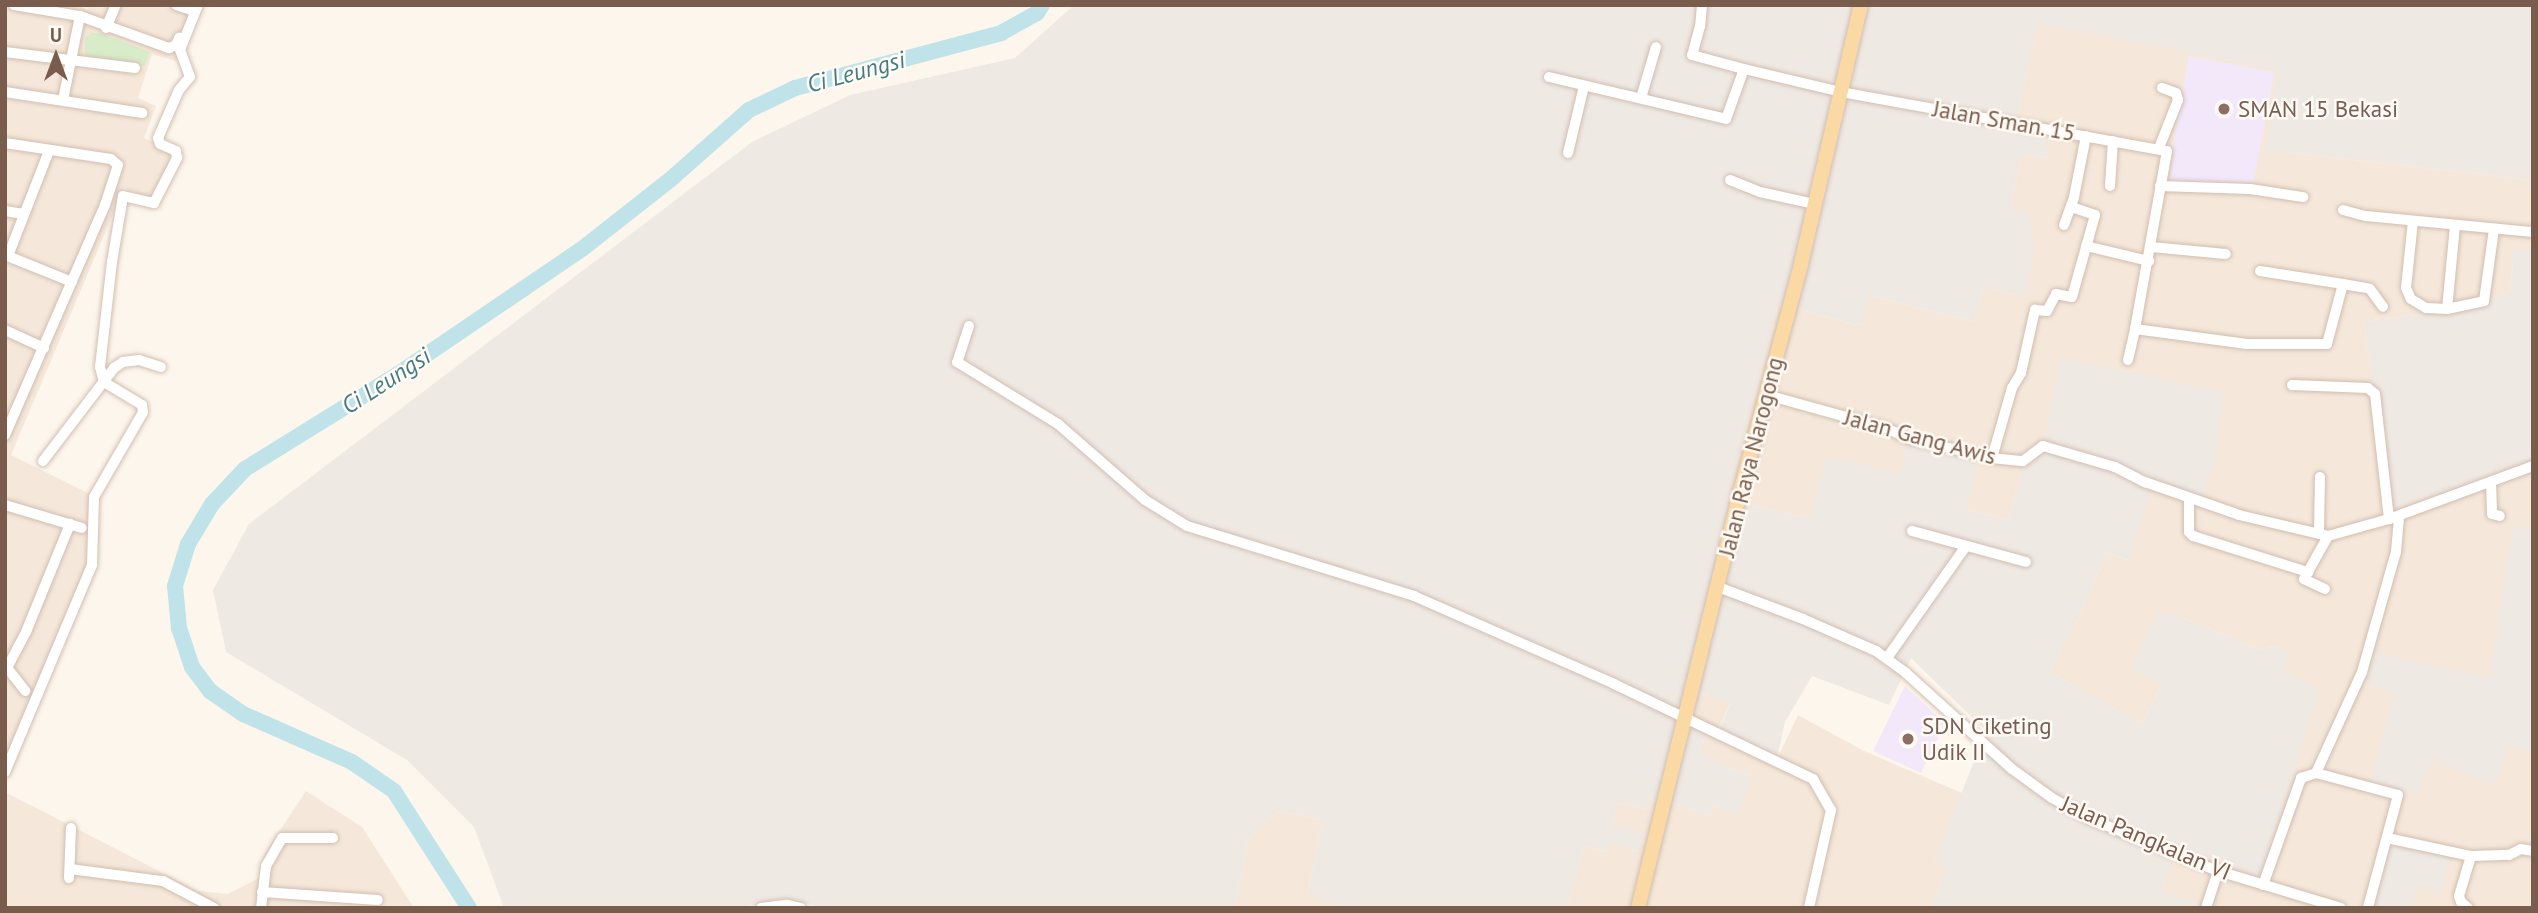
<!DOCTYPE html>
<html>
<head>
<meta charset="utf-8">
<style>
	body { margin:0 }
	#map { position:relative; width:2538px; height:913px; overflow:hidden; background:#fdf6ec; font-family:"PT Sans",sans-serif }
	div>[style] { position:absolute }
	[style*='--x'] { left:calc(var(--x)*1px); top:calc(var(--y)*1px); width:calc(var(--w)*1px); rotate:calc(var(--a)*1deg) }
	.residential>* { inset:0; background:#f5e8da }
	.industrial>* { inset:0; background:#efe9e4 }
	.education>* { inset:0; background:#f3e8fa }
	.green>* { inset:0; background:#d8ecc9 }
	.river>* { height:16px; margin:-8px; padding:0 8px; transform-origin:8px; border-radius:8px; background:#bfe3e8 }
	.roads { filter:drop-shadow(0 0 2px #d1beb0) drop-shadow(0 0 2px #d1beb0) }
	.street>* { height:10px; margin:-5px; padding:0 5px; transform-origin:5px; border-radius:5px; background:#fff }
	.primary>* { height:14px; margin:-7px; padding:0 7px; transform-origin:7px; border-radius:7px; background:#fbd9a5 }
	.dots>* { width:19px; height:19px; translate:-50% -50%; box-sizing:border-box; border:4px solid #fffaf3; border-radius:50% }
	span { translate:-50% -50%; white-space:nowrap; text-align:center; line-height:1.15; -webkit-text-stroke:5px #fffaf3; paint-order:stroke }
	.education-label { font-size:23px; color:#785e54 }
	.left { translate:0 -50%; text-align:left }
	.street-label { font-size:23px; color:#7a5c4d }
	.water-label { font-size:24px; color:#437c86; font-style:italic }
	.frame { position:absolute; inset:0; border:7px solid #7a5c4d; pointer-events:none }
	.north { position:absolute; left:21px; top:21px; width:70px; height:70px; -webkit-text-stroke:5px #fffaf3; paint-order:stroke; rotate:0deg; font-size:19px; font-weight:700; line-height:28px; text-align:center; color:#7a5c4d }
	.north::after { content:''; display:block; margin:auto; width:24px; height:32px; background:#7a5c4d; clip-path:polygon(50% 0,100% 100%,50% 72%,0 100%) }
</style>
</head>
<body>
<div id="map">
	<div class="residential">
		<div style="clip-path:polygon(5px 5px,79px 5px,87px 10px,90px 5px,198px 5px,176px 61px,152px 54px,138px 98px,156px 106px,144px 138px,175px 154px,152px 199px,124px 188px,11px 455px,90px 494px,91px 556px,5px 768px)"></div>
		<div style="clip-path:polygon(2038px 22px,2280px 70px,2267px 150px,2533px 180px,2533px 250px,2514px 250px,2510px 294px,2418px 315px,2364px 321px,2390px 509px,2533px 460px,2533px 908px,2203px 908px,2203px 905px,2162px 891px,2177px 845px,2260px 877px,2283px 671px,2290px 654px,2276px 647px,2258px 649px,2180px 617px,2162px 685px,2142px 724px,2050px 672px,2080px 615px,2106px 553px,2128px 560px,2062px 359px,2044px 441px,2029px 449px,2008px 520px,1966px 509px,1910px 436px,1901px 473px,1811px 518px,1727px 501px,1778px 304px,1860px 326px,1869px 295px,1974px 322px,1984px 287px,2024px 297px,2010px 209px,2021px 155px,2047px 158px,2017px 116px)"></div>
		<div style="clip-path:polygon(1700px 694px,1731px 702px,1717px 732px,1777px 759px,1798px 715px,1864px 751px,1962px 793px,1934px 862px,1947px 869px,1930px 908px,1567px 908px,1585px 846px,1606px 852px,1608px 842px,1638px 851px,1613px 825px,1618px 802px,1650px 810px,1652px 796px,1709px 816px,1713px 806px,1738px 813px,1751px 775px,1727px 767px,1700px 751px,1708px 729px,1693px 720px)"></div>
		<div style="clip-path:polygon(306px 791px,362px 827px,414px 908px,5px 908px,5px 792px,198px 891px,228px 894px,261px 877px,265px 853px)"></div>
		<div style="clip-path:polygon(1277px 811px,1323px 820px,1308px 894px,1354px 908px,1235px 908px,1249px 838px)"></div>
	</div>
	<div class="industrial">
		<div style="clip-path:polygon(1074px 5px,2533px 5px,2533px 180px,2266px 150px,2279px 70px,2038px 23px,2017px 116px,2046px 122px,2047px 158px,2021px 155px,2010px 209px,2029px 213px,2035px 250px,2024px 297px,1984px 287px,1974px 322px,1869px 295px,1861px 326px,1778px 304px,1727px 501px,1811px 518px,1827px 456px,1900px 473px,1910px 435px,1980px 453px,1966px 509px,2008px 520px,2029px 449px,2044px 441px,2061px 358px,2223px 392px,2215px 459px,2201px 500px,2152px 485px,2129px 560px,2106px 553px,2080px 615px,2050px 672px,2142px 724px,2162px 685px,2131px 669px,2158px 612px,2180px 617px,2258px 649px,2276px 647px,2290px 653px,2284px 671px,2320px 691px,2260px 877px,2178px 846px,2162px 891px,2204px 905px,2203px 908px,1930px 908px,1947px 869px,1934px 862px,1986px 731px,1911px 658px,1889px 705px,1812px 676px,1785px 722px,1777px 759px,1717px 733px,1731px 703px,1701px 694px,1693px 720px,1708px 729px,1700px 751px,1727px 767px,1751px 775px,1738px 814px,1713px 806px,1709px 816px,1652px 796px,1650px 810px,1618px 802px,1613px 825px,1643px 832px,1639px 851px,1609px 843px,1606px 852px,1585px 846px,1567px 908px,1354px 908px,1308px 895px,1323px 820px,1277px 811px,1249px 838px,1235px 908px,826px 908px,784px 900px,735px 908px,504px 908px,474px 827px,407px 760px,226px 652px,213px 590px,249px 524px,752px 142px,850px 95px,1015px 58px)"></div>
		<div style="clip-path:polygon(2514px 249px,2533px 250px,2533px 460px,2390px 509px,2364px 321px,2418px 315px,2510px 294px)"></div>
		<div style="clip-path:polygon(2513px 526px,2533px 529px,2533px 753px,2508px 745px,2494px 786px,2432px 760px,2418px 793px,2370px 783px,2394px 695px,2361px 682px,2377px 653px,2490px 678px)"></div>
		<div style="clip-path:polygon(2382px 836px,2423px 844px,2454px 845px,2440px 892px,2419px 884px,2412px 908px,2362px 908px)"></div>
	</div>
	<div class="education">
		<div style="clip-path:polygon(2189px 56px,2275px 72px,2253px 183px,2170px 182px,2173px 146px)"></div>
		<div style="clip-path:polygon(1905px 686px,1945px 723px,1921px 773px,1873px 751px)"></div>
	</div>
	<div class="green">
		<div style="clip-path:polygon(91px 33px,100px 33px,150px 52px,145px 66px,85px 56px,85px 38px)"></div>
	</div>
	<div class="river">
		<div style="--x:469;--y:908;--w:139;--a:-122.7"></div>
		<div style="--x:394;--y:791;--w:51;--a:-145.4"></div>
		<div style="--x:352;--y:762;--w:119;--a:-156.2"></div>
		<div style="--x:243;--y:714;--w:40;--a:-145.1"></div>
		<div style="--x:210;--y:691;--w:30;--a:-127"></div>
		<div style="--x:192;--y:667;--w:41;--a:-108.4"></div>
		<div style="--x:179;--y:628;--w:42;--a:-95.4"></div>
		<div style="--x:175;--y:586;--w:44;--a:-72.8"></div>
		<div style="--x:188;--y:544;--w:47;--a:-59"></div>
		<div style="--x:212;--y:504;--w:48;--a:-46.7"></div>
		<div style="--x:245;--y:469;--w:180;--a:-31.8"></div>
		<div style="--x:398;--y:374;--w:222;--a:-34.2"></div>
		<div style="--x:582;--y:249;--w:113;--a:-38.2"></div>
		<div style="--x:671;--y:179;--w:104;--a:-41.5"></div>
		<div style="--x:749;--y:110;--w:51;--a:-25.6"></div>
		<div style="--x:795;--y:88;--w:213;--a:-14.9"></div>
		<div style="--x:1001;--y:33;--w:41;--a:-29.1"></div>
		<div style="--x:1037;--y:13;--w:9;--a:-58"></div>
	</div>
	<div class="roads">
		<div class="street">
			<div style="--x:14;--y:5;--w:67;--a:9.5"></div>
			<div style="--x:80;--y:16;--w:95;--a:19.8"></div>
			<div style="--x:169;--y:48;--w:8;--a:-23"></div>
			<div style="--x:176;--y:45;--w:8;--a:-67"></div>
			<div style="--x:176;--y:5;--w:16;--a:18"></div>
			<div style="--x:1702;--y:5;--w:21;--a:95"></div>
			<div style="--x:1700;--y:26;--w:30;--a:105"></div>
			<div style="--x:1692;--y:55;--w:54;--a:15.1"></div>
			<div style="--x:106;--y:28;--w:25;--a:-67"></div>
			<div style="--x:5;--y:52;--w:131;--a:7"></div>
			<div style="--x:1549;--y:77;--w:182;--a:13.3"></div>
			<div style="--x:1726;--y:119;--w:53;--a:-70.2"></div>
			<div style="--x:1744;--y:69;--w:100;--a:13.3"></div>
			<div style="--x:1841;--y:92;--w:331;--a:10.3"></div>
			<div style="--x:2167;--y:151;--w:181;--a:100.2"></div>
			<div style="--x:2135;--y:329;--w:113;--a:7.6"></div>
			<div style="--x:2247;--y:344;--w:80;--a:0"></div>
			<div style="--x:2327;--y:344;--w:62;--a:-75.1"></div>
			<div style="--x:2343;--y:284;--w:84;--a:-171.1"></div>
			<div style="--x:5;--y:92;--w:139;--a:8.7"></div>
			<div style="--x:1641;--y:98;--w:53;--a:-73.6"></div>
			<div style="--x:63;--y:100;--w:86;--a:-78.6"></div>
			<div style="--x:5;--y:143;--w:107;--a:8.6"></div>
			<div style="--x:111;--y:159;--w:9;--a:41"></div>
			<div style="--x:118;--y:165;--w:42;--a:108"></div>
			<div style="--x:105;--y:205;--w:251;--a:113.5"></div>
			<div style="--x:2159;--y:148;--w:52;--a:-68.4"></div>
			<div style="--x:2178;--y:100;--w:7;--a:-106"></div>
			<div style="--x:2176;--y:93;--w:15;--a:-160"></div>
			<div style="--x:1568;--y:153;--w:69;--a:-76.6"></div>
			<div style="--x:1730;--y:180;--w:32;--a:22"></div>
			<div style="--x:1760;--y:192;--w:55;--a:12.5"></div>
			<div style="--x:2110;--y:186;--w:45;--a:-86.2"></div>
			<div style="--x:2160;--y:186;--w:90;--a:1.9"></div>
			<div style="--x:2250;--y:189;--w:54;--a:8.6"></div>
			<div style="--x:2343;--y:210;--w:24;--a:15"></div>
			<div style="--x:2366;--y:216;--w:168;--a:5.5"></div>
			<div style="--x:5;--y:211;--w:19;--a:9"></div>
			<div style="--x:2413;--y:221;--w:67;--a:96"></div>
			<div style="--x:2406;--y:288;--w:12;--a:66"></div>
			<div style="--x:2411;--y:299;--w:17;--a:31"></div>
			<div style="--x:2426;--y:308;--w:21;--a:3"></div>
			<div style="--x:2447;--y:309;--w:38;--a:-12"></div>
			<div style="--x:2484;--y:301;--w:73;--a:-82.1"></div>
			<div style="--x:2064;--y:225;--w:30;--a:-70"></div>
			<div style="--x:2074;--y:197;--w:62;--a:-78.9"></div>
			<div style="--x:2086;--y:246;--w:65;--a:13.4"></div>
			<div style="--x:2151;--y:247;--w:75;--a:5.3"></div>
			<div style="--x:5;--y:255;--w:72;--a:21.9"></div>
			<div style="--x:8;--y:256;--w:113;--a:-68.7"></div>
			<div style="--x:2343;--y:284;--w:27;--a:10"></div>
			<div style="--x:2370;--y:289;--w:22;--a:54"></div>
			<div style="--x:2447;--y:309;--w:83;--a:-84.5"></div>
			<div style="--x:969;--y:326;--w:38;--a:108"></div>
			<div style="--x:957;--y:362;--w:119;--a:31.5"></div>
			<div style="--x:1058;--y:424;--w:116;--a:41.1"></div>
			<div style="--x:1145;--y:500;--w:49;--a:31.8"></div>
			<div style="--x:1187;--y:526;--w:238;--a:17.1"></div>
			<div style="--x:1414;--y:596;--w:219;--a:23.7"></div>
			<div style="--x:1614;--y:684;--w:221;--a:25.5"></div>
			<div style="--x:1813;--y:779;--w:36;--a:60"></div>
			<div style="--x:1831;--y:810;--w:100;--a:102.7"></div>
			<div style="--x:5;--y:330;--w:43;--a:24.8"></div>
			<div style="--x:2128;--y:360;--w:32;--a:-77"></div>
			<div style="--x:2292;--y:385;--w:76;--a:2.3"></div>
			<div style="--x:2368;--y:388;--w:9;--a:41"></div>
			<div style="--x:2375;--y:394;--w:126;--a:83.6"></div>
			<div style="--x:1767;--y:395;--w:123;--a:15.5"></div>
			<div style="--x:1886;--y:428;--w:26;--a:25"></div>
			<div style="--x:1910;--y:439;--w:84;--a:13"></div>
			<div style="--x:1992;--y:458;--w:31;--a:6"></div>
			<div style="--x:2023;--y:461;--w:25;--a:-37"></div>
			<div style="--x:2043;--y:446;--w:75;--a:16.3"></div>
			<div style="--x:2115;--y:467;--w:34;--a:27"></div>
			<div style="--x:2145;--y:482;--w:100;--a:19.3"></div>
			<div style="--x:2239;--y:515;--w:91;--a:13.3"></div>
			<div style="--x:1992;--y:458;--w:73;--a:-74.1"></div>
			<div style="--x:2012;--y:388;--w:17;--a:-59"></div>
			<div style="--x:2021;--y:373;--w:65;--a:-77.5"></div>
			<div style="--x:2035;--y:310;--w:12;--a:5"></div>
			<div style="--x:2047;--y:311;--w:19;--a:-62"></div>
			<div style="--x:2056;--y:294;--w:16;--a:11"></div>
			<div style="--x:2072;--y:297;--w:85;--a:-74.3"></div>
			<div style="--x:2095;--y:215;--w:24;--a:-161"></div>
			<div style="--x:43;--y:461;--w:117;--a:-52.6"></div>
			<div style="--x:114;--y:368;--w:11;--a:-34"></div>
			<div style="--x:123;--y:362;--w:16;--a:-7"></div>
			<div style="--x:139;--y:360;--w:23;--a:18"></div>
			<div style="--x:2491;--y:482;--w:32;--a:88"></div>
			<div style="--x:2492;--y:514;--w:8;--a:14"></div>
			<div style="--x:2189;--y:498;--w:34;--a:90"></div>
			<div style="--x:2189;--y:532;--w:6;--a:45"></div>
			<div style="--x:2193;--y:536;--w:121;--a:17.4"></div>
			<div style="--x:5;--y:505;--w:80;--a:16.6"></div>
			<div style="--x:1912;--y:531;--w:118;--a:15.2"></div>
			<div style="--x:2319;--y:532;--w:55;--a:-89"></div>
			<div style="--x:1718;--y:587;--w:91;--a:20.6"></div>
			<div style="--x:1803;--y:619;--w:80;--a:23.7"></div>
			<div style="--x:1876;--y:651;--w:37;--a:36"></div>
			<div style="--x:1906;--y:673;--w:143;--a:42.2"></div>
			<div style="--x:2012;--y:769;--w:49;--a:35.9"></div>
			<div style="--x:2052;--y:798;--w:41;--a:29.1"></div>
			<div style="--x:2088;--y:818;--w:140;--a:22.2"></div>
			<div style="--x:2218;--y:871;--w:128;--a:16.7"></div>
			<div style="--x:2325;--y:589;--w:23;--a:-155"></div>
			<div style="--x:2304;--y:579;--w:49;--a:-60.8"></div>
			<div style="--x:2328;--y:536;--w:63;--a:-15.6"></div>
			<div style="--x:2389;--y:519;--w:153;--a:-20.2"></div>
			<div style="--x:1887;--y:658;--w:137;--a:-54.8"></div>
			<div style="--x:5;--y:665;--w:33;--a:52"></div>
			<div style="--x:7;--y:668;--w:41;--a:-62.2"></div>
			<div style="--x:26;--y:632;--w:117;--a:-67.8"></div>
			<div style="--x:5;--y:772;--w:225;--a:-67.2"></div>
			<div style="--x:92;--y:565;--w:68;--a:-88.3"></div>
			<div style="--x:94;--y:497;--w:98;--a:-60"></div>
			<div style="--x:143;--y:412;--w:7;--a:-98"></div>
			<div style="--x:142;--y:405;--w:44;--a:-148.8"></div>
			<div style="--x:104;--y:382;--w:16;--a:-105"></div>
			<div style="--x:100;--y:367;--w:106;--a:-83.5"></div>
			<div style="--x:112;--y:262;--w:67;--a:-80.5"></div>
			<div style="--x:123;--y:196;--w:32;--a:13"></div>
			<div style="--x:154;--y:203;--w:51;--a:-62.9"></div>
			<div style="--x:177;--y:158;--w:7;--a:-98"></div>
			<div style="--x:176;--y:151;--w:17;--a:-156"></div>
			<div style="--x:160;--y:144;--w:6;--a:-108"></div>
			<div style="--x:158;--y:138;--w:52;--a:-66.4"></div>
			<div style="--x:179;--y:90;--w:17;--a:-50"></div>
			<div style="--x:190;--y:77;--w:29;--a:-110"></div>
			<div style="--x:180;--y:50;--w:48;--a:-68.2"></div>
			<div style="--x:2316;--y:773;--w:85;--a:15"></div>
			<div style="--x:2398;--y:795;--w:117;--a:104.9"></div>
			<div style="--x:2387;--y:838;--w:86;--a:12.1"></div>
			<div style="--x:2471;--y:856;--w:38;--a:-2"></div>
			<div style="--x:2509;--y:855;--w:13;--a:-27"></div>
			<div style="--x:2521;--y:849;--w:12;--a:9"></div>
			<div style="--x:70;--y:869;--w:94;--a:7.4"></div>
			<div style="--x:163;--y:881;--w:58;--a:27.9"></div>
			<div style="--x:69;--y:878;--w:50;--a:-87.7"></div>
			<div style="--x:2263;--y:885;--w:114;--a:-70.4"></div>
			<div style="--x:2301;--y:778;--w:16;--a:-18"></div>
			<div style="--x:2316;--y:773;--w:111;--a:-65.5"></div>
			<div style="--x:2362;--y:672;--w:125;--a:-74.2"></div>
			<div style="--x:2396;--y:552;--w:36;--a:-85"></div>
			<div style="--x:262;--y:892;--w:116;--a:3.9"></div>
			<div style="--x:261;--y:908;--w:42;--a:-83.2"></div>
			<div style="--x:266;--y:866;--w:32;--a:-60"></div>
			<div style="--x:282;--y:838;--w:51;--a:0"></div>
			<div style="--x:761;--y:908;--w:26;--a:-7"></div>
			<div style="--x:787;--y:905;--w:14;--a:12"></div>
			<div style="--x:2206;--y:908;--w:39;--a:-72"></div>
			<div style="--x:2468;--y:908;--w:9;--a:-139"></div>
			<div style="--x:2461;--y:902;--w:6;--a:-108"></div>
			<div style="--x:2459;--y:896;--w:42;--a:-73.3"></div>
		</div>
		<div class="primary">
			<div style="--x:1638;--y:908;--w:424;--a:-76.2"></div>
			<div style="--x:1739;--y:496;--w:240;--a:-75"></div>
			<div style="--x:1801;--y:264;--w:266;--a:-77"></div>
		</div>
	</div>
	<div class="dots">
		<div style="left:2224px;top:109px;background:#8d6e63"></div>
		<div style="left:1908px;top:739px;background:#8d6e63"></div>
	</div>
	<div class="education-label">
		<span class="left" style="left:2238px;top:109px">SMAN 15 Bekasi</span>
		<span class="left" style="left:1922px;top:739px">SDN Ciketing<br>Udik II</span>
	</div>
	<div class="street-label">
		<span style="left:2004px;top:121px;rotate:10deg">Jalan Sman. 15</span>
		<span style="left:1920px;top:437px;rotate:15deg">Jalan Gang Awis</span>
		<span style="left:1751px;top:457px;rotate:-76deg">Jalan Raya Narogong</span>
		<span style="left:2146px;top:838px;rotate:23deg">Jalan Pangkalan VI</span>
	</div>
	<div class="water-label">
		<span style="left:856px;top:72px;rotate:-15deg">Ci Leungsi</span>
		<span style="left:386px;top:381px;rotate:-33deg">Ci Leungsi</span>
	</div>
	<div class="frame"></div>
	<div class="north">U</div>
</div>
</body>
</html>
